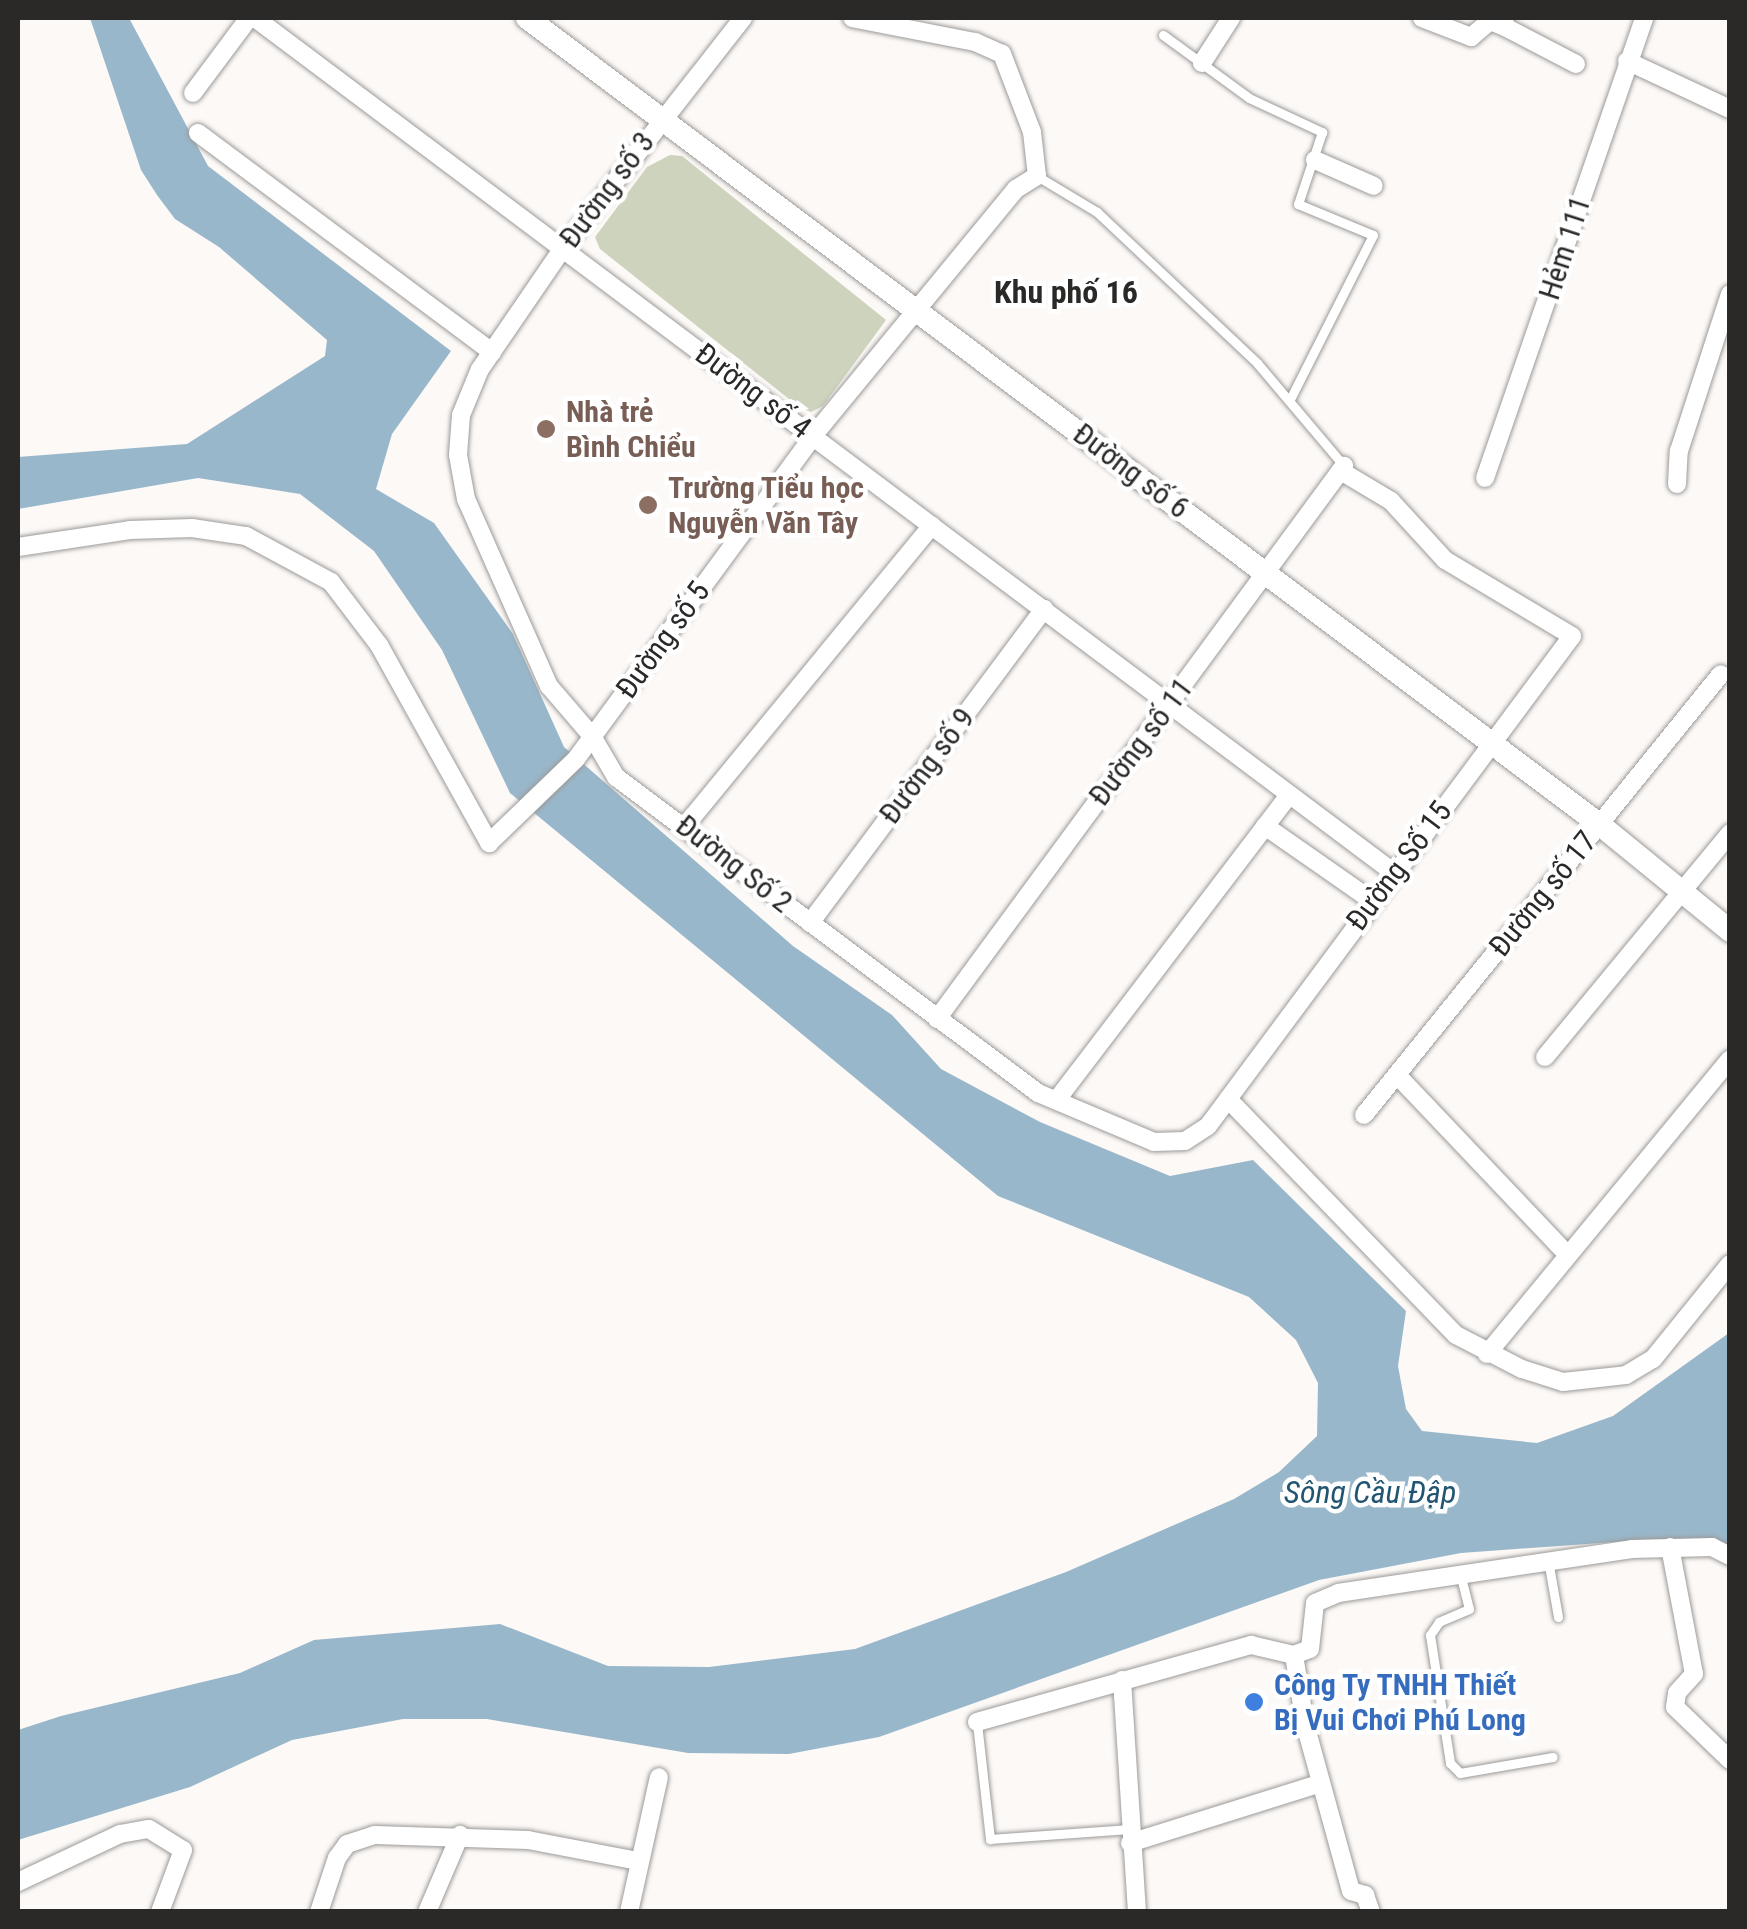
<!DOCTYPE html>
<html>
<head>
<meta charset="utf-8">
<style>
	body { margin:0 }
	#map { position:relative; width:1747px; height:1929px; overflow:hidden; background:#fcf9f7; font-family:"Roboto Condensed",sans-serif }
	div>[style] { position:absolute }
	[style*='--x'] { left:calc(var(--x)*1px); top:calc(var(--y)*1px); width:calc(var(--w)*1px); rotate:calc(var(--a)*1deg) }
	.green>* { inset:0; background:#cdd3bd }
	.water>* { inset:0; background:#99b7ca }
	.roads { filter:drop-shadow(0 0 2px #9c9a98) drop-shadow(0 0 2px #9c9a98) }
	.service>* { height:9px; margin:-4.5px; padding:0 4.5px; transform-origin:4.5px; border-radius:4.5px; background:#fff }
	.minor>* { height:18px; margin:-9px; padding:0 9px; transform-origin:9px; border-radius:9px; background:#fff }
	.tertiary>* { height:22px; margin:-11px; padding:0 11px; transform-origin:11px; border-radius:11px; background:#fff }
	.dots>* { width:28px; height:28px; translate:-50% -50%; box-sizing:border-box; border:5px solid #fff; border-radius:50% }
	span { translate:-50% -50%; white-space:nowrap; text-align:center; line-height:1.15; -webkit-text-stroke:9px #fff; paint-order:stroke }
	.street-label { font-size:30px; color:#2a2928 }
	.education-label { font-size:30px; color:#785e54; font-weight:700 }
	.left { translate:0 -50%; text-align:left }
	.shop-label { font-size:30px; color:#366cbe; font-weight:700 }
	.neighbourhood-label { font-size:32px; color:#2a2928; font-weight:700 }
	.water-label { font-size:32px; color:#225572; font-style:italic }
	.frame { position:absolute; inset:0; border:20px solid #2a2928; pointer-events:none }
</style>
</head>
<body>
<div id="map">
	<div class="green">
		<div style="clip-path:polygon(670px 155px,682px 156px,886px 320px,823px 406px,811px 412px,799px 407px,600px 249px,595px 237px,647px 167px)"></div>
	</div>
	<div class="water">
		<div style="clip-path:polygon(90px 18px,129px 18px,208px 166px,451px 351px,392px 434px,376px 489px,434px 523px,513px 634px,564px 747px,793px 946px,892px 1015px,941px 1069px,1040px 1122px,1170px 1176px,1253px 1160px,1406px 1311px,1398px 1366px,1406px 1409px,1422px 1431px,1537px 1443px,1613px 1416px,1729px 1333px,1729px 1545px,1656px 1539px,1461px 1553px,1319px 1580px,879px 1737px,789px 1754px,688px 1753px,487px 1719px,403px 1719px,292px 1740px,190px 1787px,18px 1840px,18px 1730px,61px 1716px,240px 1673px,314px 1640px,500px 1624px,608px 1666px,709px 1667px,855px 1649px,1066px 1572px,1234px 1499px,1279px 1472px,1317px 1436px,1318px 1383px,1296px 1340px,1249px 1297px,998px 1196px,510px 793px,442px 650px,374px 551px,300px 494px,198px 478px,18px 509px,18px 457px,187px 444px,325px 356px,327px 340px,219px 247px,175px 219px,157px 195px,141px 170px)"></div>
	</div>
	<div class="roads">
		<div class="service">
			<div style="--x:1163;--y:35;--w:107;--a:36.2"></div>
			<div style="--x:1249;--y:98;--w:81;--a:25"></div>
			<div style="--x:1322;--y:132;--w:76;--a:108.4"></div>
			<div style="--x:1298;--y:204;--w:81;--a:22.5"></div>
			<div style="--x:1373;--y:235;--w:182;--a:116.8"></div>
			<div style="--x:1037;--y:176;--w:70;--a:31"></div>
			<div style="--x:1097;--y:212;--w:220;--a:43.3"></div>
			<div style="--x:1257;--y:363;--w:135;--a:49.8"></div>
			<div style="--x:1548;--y:1560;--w:58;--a:80"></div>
			<div style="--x:1460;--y:1573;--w:37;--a:76"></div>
			<div style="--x:1469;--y:1609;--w:33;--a:157"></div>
			<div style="--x:1439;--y:1622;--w:16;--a:125"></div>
			<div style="--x:1430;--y:1635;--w:130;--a:81.1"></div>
			<div style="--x:1450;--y:1763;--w:14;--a:45"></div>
			<div style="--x:1460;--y:1773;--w:94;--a:-9.8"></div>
			<div style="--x:977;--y:1723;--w:117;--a:83.6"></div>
			<div style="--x:990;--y:1839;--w:139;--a:-4.1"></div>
		</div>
		<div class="minor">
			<div style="--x:255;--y:18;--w:1424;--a:36.89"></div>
			<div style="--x:743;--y:18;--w:292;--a:128"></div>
			<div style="--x:563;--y:248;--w:147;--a:124.4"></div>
			<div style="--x:480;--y:369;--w:50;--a:112.4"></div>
			<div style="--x:461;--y:415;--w:40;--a:94.3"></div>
			<div style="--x:458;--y:455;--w:45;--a:79.7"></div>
			<div style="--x:466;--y:499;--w:205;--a:66.1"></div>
			<div style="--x:549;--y:686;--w:66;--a:49.3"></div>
			<div style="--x:592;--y:736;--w:48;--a:59.7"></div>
			<div style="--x:616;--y:777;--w:527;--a:36.83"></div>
			<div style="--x:1038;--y:1093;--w:126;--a:22.9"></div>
			<div style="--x:1154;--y:1142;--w:31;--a:-2"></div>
			<div style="--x:1185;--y:1141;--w:27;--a:-33"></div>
			<div style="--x:1208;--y:1126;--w:610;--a:-53.39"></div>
			<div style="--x:1572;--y:636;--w:148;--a:-149.1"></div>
			<div style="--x:1445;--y:560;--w:80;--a:-132.5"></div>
			<div style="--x:1391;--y:501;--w:55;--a:-149.2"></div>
			<div style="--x:1422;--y:18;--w:53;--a:21.2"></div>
			<div style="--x:1471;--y:37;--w:25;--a:-40"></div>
			<div style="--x:1490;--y:21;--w:16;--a:22"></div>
			<div style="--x:1504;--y:18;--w:9;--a:84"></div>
			<div style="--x:1505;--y:27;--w:80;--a:27.5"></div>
			<div style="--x:1627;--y:61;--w:114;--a:25"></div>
			<div style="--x:1202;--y:63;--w:54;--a:-57.2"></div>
			<div style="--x:193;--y:93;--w:94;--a:-53.3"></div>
			<div style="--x:198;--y:133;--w:367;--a:36.7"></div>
			<div style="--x:1315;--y:160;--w:64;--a:23.8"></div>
			<div style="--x:1485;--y:478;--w:487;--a:-70.9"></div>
			<div style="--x:1677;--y:484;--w:33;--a:-87"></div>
			<div style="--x:1679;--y:451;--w:165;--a:-72"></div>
			<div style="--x:18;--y:547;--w:113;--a:-8.6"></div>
			<div style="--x:130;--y:530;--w:62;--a:-1.8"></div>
			<div style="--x:192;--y:528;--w:55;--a:8.4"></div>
			<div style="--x:246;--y:536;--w:97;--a:28.4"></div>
			<div style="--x:331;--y:582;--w:79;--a:52.7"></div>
			<div style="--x:379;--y:645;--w:227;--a:60.9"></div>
			<div style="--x:489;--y:843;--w:121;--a:-44"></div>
			<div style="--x:576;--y:759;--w:401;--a:-53.7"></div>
			<div style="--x:813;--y:436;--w:320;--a:-50.6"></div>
			<div style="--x:1016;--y:189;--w:25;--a:-32"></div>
			<div style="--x:1037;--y:176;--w:44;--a:-96.5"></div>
			<div style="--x:1032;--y:132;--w:84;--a:-111"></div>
			<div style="--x:1002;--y:54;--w:30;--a:-156"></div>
			<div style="--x:975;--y:42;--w:125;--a:-169"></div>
			<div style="--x:685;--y:826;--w:389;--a:-50.6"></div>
			<div style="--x:1265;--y:826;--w:129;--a:34.9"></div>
			<div style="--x:810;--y:923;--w:392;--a:-53.3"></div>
			<div style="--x:937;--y:1019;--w:687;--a:-53.65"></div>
			<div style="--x:1545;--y:1057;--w:291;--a:-50.4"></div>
			<div style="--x:1397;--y:1075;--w:248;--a:46.5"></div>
			<div style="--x:1059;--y:1097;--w:380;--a:-52.7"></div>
			<div style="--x:1228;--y:1099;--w:328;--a:46"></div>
			<div style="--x:1456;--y:1335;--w:74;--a:27.3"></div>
			<div style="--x:1522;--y:1369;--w:43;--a:17.6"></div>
			<div style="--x:1563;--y:1382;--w:63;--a:-6.3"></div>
			<div style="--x:1626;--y:1375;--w:31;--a:-31"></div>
			<div style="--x:1653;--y:1359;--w:122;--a:-51"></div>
			<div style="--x:1364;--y:1115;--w:567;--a:-51.01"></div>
			<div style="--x:1487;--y:1354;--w:382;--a:-50.5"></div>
			<div style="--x:1670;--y:1547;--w:129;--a:79.3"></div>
			<div style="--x:1694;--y:1674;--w:25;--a:132"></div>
			<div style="--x:1677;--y:1693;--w:14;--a:98"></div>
			<div style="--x:1675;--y:1707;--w:76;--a:43.9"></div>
			<div style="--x:1294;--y:1655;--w:70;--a:80.9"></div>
			<div style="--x:1305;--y:1724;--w:173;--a:74.6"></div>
			<div style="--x:1351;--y:1891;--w:15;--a:16"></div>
			<div style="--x:1365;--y:1895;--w:18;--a:71"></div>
			<div style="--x:1122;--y:1680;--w:232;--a:86.3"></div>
			<div style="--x:977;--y:1722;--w:285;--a:-15.7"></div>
			<div style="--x:1251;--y:1645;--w:44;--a:13.1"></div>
			<div style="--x:1294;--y:1655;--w:17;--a:-21"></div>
			<div style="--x:1310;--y:1649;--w:46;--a:-83.8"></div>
			<div style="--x:1315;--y:1603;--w:25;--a:-23"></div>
			<div style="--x:1338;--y:1593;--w:297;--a:-8.5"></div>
			<div style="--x:1632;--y:1549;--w:80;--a:-1.4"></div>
			<div style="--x:1712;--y:1547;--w:20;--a:27"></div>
			<div style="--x:1130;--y:1843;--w:200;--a:-17.4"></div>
			<div style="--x:18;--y:1882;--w:113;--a:-25.2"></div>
			<div style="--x:120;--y:1834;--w:29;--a:-10"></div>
			<div style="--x:149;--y:1829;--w:40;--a:32"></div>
			<div style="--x:183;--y:1850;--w:66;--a:110.4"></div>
			<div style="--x:319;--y:1912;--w:57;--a:-71.6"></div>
			<div style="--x:337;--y:1858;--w:17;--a:-54"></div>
			<div style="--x:347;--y:1844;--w:29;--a:-18"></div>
			<div style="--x:375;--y:1835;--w:153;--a:1.9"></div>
			<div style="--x:528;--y:1840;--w:112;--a:10.8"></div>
			<div style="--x:427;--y:1912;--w:84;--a:-66.8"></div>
			<div style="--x:629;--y:1912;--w:138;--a:-77.5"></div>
		</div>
		<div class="tertiary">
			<div style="--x:527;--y:18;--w:1341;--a:36.94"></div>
			<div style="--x:1599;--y:824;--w:169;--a:39.2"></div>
		</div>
	</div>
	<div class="dots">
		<div style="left:546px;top:429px;background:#8d6e63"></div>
		<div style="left:648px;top:505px;background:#8d6e63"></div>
		<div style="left:1254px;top:1702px;background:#3f7fe0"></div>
	</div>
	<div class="street-label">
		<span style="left:607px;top:190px;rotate:-53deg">Đường số 3</span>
		<span style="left:1565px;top:248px;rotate:-72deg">Hẻm 111</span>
		<span style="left:753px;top:391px;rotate:37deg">Đường số 4</span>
		<span style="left:1131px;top:471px;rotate:37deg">Đường số 6</span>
		<span style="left:663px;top:640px;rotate:-54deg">Đường số 5</span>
		<span style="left:1141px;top:742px;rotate:-53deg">Đường số 11</span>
		<span style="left:927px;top:766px;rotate:-53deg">Đường số 9</span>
		<span style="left:734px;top:864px;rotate:38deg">Đường Số 2</span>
		<span style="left:1399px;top:866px;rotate:-53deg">Đường Số 15</span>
		<span style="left:1543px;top:894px;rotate:-51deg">Đường số 17</span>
	</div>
	<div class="education-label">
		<span class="left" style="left:566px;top:429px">Nhà trẻ<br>Bình Chiểu</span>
		<span class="left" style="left:668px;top:505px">Trường Tiểu học<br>Nguyễn Văn Tây</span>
	</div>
	<div class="shop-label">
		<span class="left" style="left:1274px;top:1702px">Công Ty TNHH Thiết<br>Bị Vui Chơi Phú Long</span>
	</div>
	<div class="neighbourhood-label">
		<span style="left:1066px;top:292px">Khu phố 16</span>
	</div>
	<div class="water-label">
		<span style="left:1370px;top:1492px">Sông Cầu Đập</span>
	</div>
	<div class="frame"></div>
</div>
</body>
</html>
